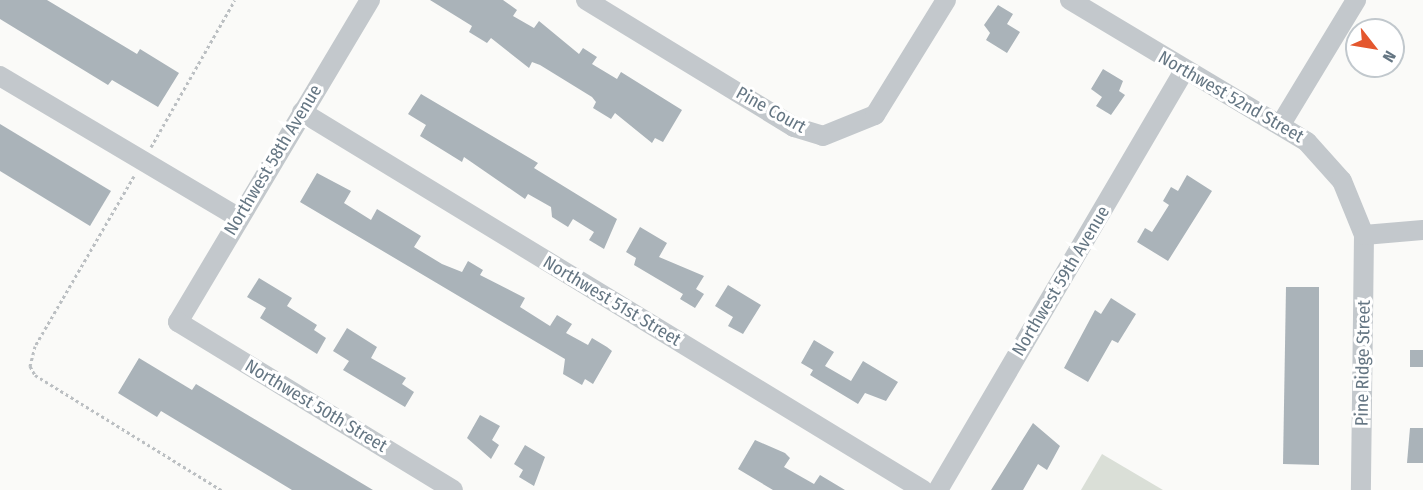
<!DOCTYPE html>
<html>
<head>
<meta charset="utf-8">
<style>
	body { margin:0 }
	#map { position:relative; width:1423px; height:490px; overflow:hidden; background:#fafaf8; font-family:"Fira Sans Condensed",sans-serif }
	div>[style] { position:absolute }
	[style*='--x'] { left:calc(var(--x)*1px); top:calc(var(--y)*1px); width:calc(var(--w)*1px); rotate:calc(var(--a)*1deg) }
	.green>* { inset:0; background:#dadfd7 }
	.building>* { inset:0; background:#aab3b9 }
	.path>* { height:3px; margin-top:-1.5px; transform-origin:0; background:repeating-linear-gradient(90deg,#bbbfc2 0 3px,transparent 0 6px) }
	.minor>* { height:20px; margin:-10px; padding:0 10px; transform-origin:10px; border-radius:10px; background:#c3c8cc }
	span { translate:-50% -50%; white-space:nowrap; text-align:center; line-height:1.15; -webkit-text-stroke:6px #fff; paint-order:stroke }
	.street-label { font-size:18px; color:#657683 }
	.north { position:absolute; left:1345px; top:18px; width:60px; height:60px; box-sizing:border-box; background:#fff; border:2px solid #c1c8cd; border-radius:50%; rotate:121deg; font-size:16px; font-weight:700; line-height:24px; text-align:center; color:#657683 }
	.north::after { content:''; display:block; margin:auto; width:21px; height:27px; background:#e4572e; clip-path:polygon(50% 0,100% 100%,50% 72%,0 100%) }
</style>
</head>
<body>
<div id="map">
	<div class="green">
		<div style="clip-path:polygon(1102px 454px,1163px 490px,1081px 490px)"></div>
	</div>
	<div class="building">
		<div style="clip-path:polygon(0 0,47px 0,137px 54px,140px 49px,179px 73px,158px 107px,112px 80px,108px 85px,0 19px)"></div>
		<div style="clip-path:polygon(430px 0,503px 0,517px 10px,513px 16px,534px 28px,539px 21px,579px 54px,583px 48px,597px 57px,592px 64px,617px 79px,621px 72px,682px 110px,663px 142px,655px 138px,652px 143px,615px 113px,611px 119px,593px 108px,596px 102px,592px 97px,540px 65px,532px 62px,529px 68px,491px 38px,487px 43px,469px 32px,472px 26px)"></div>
		<div style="clip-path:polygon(998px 5px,1013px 14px,1007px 24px,1020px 32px,1007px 53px,986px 40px,990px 33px,984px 25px)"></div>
		<div style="clip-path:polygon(1103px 69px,1123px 81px,1119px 91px,1125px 95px,1111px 115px,1096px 106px,1102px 97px,1091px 89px)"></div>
		<div style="clip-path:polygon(421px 94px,538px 163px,534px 168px,617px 219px,604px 249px,589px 240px,594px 232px,573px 219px,568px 227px,552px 217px,551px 207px,528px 194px,525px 199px,464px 157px,462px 162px,420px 136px,426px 125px,408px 114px)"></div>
		<div style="clip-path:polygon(0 124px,111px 191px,90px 226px,0 171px)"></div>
		<div style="clip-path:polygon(317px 173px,351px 191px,344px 203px,371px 220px,377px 209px,421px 236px,414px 247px,442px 264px,462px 272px,468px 261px,483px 270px,480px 275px,525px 298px,520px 307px,550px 326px,557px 315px,572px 324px,566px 333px,588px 345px,592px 338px,607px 347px,612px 351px,593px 384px,585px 379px,582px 385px,563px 374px,565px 359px,300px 202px)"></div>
		<div style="clip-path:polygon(1187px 175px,1212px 191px,1168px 261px,1137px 242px,1145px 228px,1152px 232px,1169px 205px,1163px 201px,1171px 187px,1178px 191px)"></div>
		<div style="clip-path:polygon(640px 227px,667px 243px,659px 257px,704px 276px,696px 289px,704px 294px,695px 308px,680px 299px,683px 294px,634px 265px,636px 258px,626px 252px)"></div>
		<div style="clip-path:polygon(259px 278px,292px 298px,287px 306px,317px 325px,314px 330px,326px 338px,317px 354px,260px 318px,266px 308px,247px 297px)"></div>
		<div style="clip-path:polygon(728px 285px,761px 305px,743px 334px,728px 326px,733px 317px,715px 306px)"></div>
		<div style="clip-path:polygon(1286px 287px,1319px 287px,1319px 465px,1283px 464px)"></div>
		<div style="clip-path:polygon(1111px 298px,1136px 314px,1118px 343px,1112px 340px,1088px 382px,1064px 368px,1095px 310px,1101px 314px)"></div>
		<div style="clip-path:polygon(347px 328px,377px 347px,371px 358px,406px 378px,402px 384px,414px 392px,405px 407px,343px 370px,349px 361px,333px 351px)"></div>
		<div style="clip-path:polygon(814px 340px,834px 352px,825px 366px,851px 381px,863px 361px,898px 382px,886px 401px,865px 393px,858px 404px,810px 375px,813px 370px,801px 363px)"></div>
		<div style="clip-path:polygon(1410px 350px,1423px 350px,1423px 367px,1410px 367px)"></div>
		<div style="clip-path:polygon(139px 358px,192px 390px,196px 384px,373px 490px,292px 490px,161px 411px,157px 417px,118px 393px)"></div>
		<div style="clip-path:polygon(480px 415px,500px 426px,492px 440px,499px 445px,491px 459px,467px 438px)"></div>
		<div style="clip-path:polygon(1033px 423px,1060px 446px,1047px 470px,1038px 464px,1023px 490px,991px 490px)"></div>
		<div style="clip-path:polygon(1410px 428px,1423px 428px,1423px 463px,1407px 463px)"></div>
		<div style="clip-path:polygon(755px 440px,785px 453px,790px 458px,784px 467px,814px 484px,820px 475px,845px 490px,773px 490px,738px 469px)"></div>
		<div style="clip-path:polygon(525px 445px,545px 457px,534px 486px,519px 477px,523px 470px,514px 464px)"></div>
	</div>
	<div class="path">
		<div style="--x:151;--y:147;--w:169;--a:-60.3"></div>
		<div style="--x:134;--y:176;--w:197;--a:120.2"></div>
		<div style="--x:35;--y:346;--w:21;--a:104"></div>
		<div style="--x:30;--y:366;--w:10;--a:61"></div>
		<div style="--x:35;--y:375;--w:219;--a:31.7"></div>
	</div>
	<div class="minor">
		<div style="--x:370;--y:0;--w:375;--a:120.8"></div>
		<div style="--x:178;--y:322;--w:322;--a:31.4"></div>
		<div style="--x:586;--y:0;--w:244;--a:31.4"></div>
		<div style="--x:794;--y:127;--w:30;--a:17"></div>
		<div style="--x:823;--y:136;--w:56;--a:-22"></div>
		<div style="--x:875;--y:115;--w:135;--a:-58.3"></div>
		<div style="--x:1070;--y:0;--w:276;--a:30.9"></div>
		<div style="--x:1307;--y:142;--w:52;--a:48.1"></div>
		<div style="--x:1342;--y:181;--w:58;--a:67.8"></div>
		<div style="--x:1364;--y:235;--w:255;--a:90.7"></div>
		<div style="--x:0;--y:76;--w:278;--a:30.7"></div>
		<div style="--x:302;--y:112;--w:727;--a:31.33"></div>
		<div style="--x:1281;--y:124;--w:145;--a:-58.8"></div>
		<div style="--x:1364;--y:235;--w:59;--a:-4.8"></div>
		<div style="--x:938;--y:490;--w:486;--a:-59.6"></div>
	</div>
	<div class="street-label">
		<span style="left:1231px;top:97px;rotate:30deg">Northwest 52nd Street</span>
		<span style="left:771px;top:110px;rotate:29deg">Pine Court</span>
		<span style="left:273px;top:160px;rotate:-59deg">Northwest 58th Avenue</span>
		<span style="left:1061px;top:281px;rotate:-59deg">Northwest 59th Avenue</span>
		<span style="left:612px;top:301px;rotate:31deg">Northwest 51st Street</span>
		<span style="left:1363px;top:363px;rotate:-89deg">Pine Ridge Street</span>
		<span style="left:316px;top:406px;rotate:31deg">Northwest 50th Street</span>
	</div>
	<div class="north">N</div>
</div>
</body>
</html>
